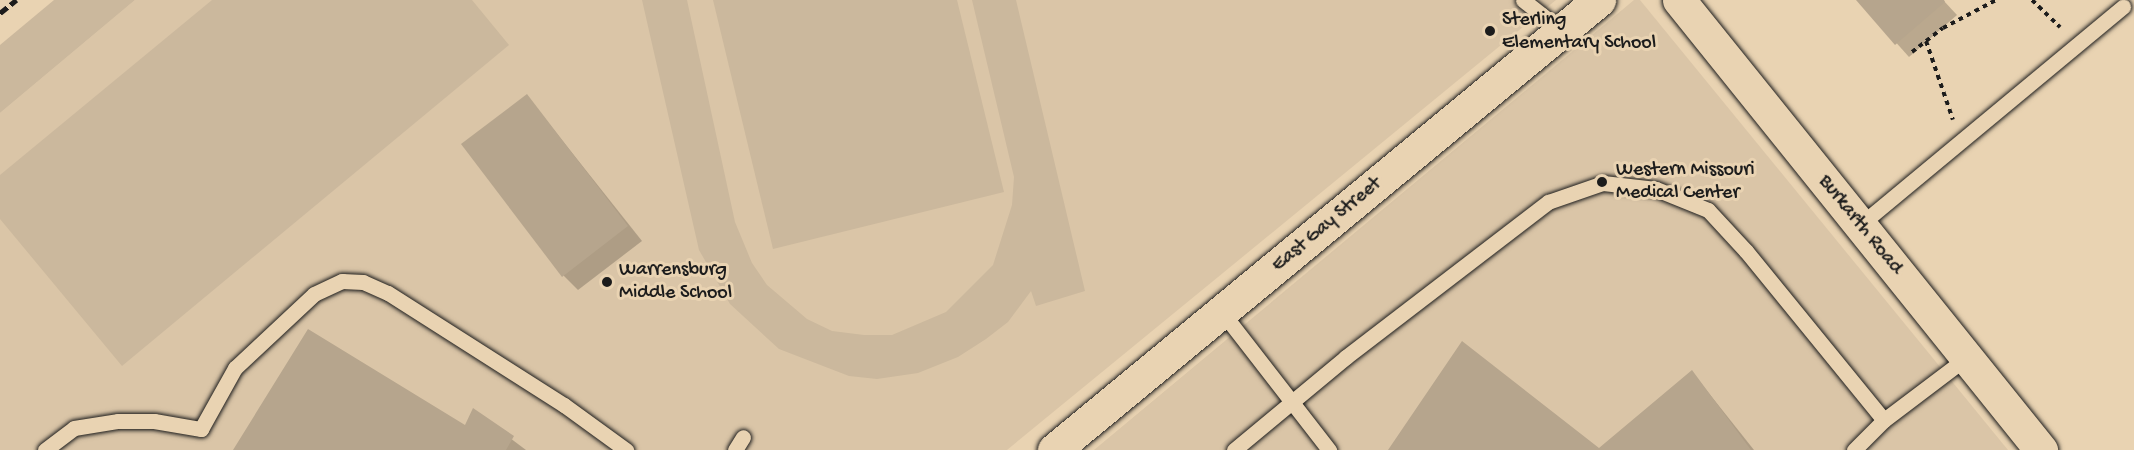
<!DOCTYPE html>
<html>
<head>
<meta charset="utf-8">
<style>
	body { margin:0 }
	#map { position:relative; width:2134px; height:450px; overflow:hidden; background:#e9d3b2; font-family:"Gochi Hand",sans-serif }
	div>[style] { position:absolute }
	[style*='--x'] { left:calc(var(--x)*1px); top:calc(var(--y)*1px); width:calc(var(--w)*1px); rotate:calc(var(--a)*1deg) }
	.built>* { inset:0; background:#dac5a7 }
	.green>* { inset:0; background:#cbb89d }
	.shadow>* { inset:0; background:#0003 }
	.building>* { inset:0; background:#b6a58d }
	.path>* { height:4px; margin-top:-2px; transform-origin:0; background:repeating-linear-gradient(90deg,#1c1c1c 0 4.5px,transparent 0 9px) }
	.roads { filter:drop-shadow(0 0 2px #1c1c1c) drop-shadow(0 0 2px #1c1c1c) }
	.lane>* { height:15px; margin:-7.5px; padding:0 7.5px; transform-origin:7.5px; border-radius:7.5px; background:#e9d3b2 }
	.secondary>* { height:33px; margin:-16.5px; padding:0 16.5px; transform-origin:16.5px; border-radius:16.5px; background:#e9d3b2 }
	.rail>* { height:4.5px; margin-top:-2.25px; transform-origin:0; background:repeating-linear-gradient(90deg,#1c1c1c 0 9px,transparent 0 13.5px) }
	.dots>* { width:16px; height:16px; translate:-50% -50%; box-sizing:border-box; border:3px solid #e9d3b2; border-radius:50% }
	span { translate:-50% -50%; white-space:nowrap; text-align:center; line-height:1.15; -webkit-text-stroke:6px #e9d3b2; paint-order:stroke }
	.poi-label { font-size:20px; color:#1c1c1c }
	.left { translate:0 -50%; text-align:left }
	.street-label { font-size:20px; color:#1c1c1c }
</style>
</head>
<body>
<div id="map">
	<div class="built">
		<div style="clip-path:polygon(135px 0,1556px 0,1007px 450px,0 450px,0 113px)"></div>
		<div style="clip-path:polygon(1634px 0,1640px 0,2008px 450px,1094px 450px)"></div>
	</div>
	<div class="green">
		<div style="clip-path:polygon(54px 0,135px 0,0 113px,0 45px)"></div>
		<div style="clip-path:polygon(212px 0,472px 0,509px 45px,122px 366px,0 219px,0 175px)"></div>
		<div style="clip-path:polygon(642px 0,687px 0,735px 222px,752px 263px,767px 285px,807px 319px,832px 331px,864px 335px,892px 335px,946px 312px,993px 265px,1012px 205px,1014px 177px,972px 0,1016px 0,1085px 291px,1036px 306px,1031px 291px,1008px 322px,986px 339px,958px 357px,918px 373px,877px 379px,849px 376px,779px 349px,730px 304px,699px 250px)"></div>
		<div style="clip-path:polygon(713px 0,957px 0,1004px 192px,773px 249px)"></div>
	</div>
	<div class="shadow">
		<div style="clip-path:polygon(1858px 0,1943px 0,1957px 15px,1909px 57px)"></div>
		<div style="clip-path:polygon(527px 96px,642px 241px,578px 290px,564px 276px)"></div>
		<div style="clip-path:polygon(1692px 372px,1754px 450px,1599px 450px)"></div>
		<div style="clip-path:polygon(473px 410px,526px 450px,235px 450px,465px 427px)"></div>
	</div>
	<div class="building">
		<div style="clip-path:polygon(1856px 0,1944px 0,1945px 2px,1895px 45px)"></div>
		<div style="clip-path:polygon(527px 94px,628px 226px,562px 277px,461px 144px)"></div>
		<div style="clip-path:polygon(308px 329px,465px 425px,473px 408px,514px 436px,506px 450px,233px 450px)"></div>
		<div style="clip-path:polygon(1462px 341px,1599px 448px,1692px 370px,1751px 450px,1388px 450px)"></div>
	</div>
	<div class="path">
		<div style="--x:2032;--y:0;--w:39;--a:44"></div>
		<div style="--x:1926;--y:41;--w:83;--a:71.1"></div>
		<div style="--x:1912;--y:52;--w:39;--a:-38"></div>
		<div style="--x:1943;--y:28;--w:60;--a:-27.8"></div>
	</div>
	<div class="roads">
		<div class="lane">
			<div style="--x:1523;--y:0;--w:48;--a:38.3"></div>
			<div style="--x:1860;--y:225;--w:342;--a:-39.7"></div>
			<div style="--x:1222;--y:312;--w:175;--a:52.2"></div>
			<div style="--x:45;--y:450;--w:36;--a:-37"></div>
			<div style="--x:74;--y:428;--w:45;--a:-9"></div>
			<div style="--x:118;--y:421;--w:36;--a:0"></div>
			<div style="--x:154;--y:421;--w:48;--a:9.7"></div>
			<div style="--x:201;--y:429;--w:70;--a:-60.9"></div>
			<div style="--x:235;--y:368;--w:108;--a:-43.1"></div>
			<div style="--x:314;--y:294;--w:31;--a:-25"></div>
			<div style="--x:342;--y:281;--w:21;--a:3"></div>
			<div style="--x:363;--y:282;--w:27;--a:24"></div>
			<div style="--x:388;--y:293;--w:209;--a:32.5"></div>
			<div style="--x:564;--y:405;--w:77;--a:36"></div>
			<div style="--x:735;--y:450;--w:15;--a:-58"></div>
			<div style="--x:1234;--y:450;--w:146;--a:-39.7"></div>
			<div style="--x:1346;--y:357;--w:255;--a:-37.5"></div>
			<div style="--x:1548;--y:202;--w:58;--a:-19.1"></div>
			<div style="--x:1603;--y:183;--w:53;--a:6.5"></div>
			<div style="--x:1656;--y:189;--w:56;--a:22"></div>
			<div style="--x:1708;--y:210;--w:56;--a:47.2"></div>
			<div style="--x:1746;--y:251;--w:218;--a:50.8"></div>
			<div style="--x:1854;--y:450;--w:42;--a:-45"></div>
			<div style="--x:1884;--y:420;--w:103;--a:-37.1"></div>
		</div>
		<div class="secondary">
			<div style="--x:1679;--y:0;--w:578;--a:51.19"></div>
			<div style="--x:1054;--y:450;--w:707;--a:-39.55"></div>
		</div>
	</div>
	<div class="rail">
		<div style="--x:0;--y:13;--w:21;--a:-39"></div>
	</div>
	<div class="dots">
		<div style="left:1490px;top:31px;background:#1c1c1c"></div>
		<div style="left:1602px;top:182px;background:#1c1c1c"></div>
		<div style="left:607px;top:282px;background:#1c1c1c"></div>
	</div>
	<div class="poi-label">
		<span class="left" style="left:1502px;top:32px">Sterling<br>Elementary School</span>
		<span class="left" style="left:1616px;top:182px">Western Missouri<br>Medical Center</span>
		<span class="left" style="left:619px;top:282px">Warrensburg<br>Middle School</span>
	</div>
	<div class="street-label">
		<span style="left:1327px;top:225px;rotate:-40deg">East Gay Street</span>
		<span style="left:1860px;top:225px;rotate:51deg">Burkarth Road</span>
	</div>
</div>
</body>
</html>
